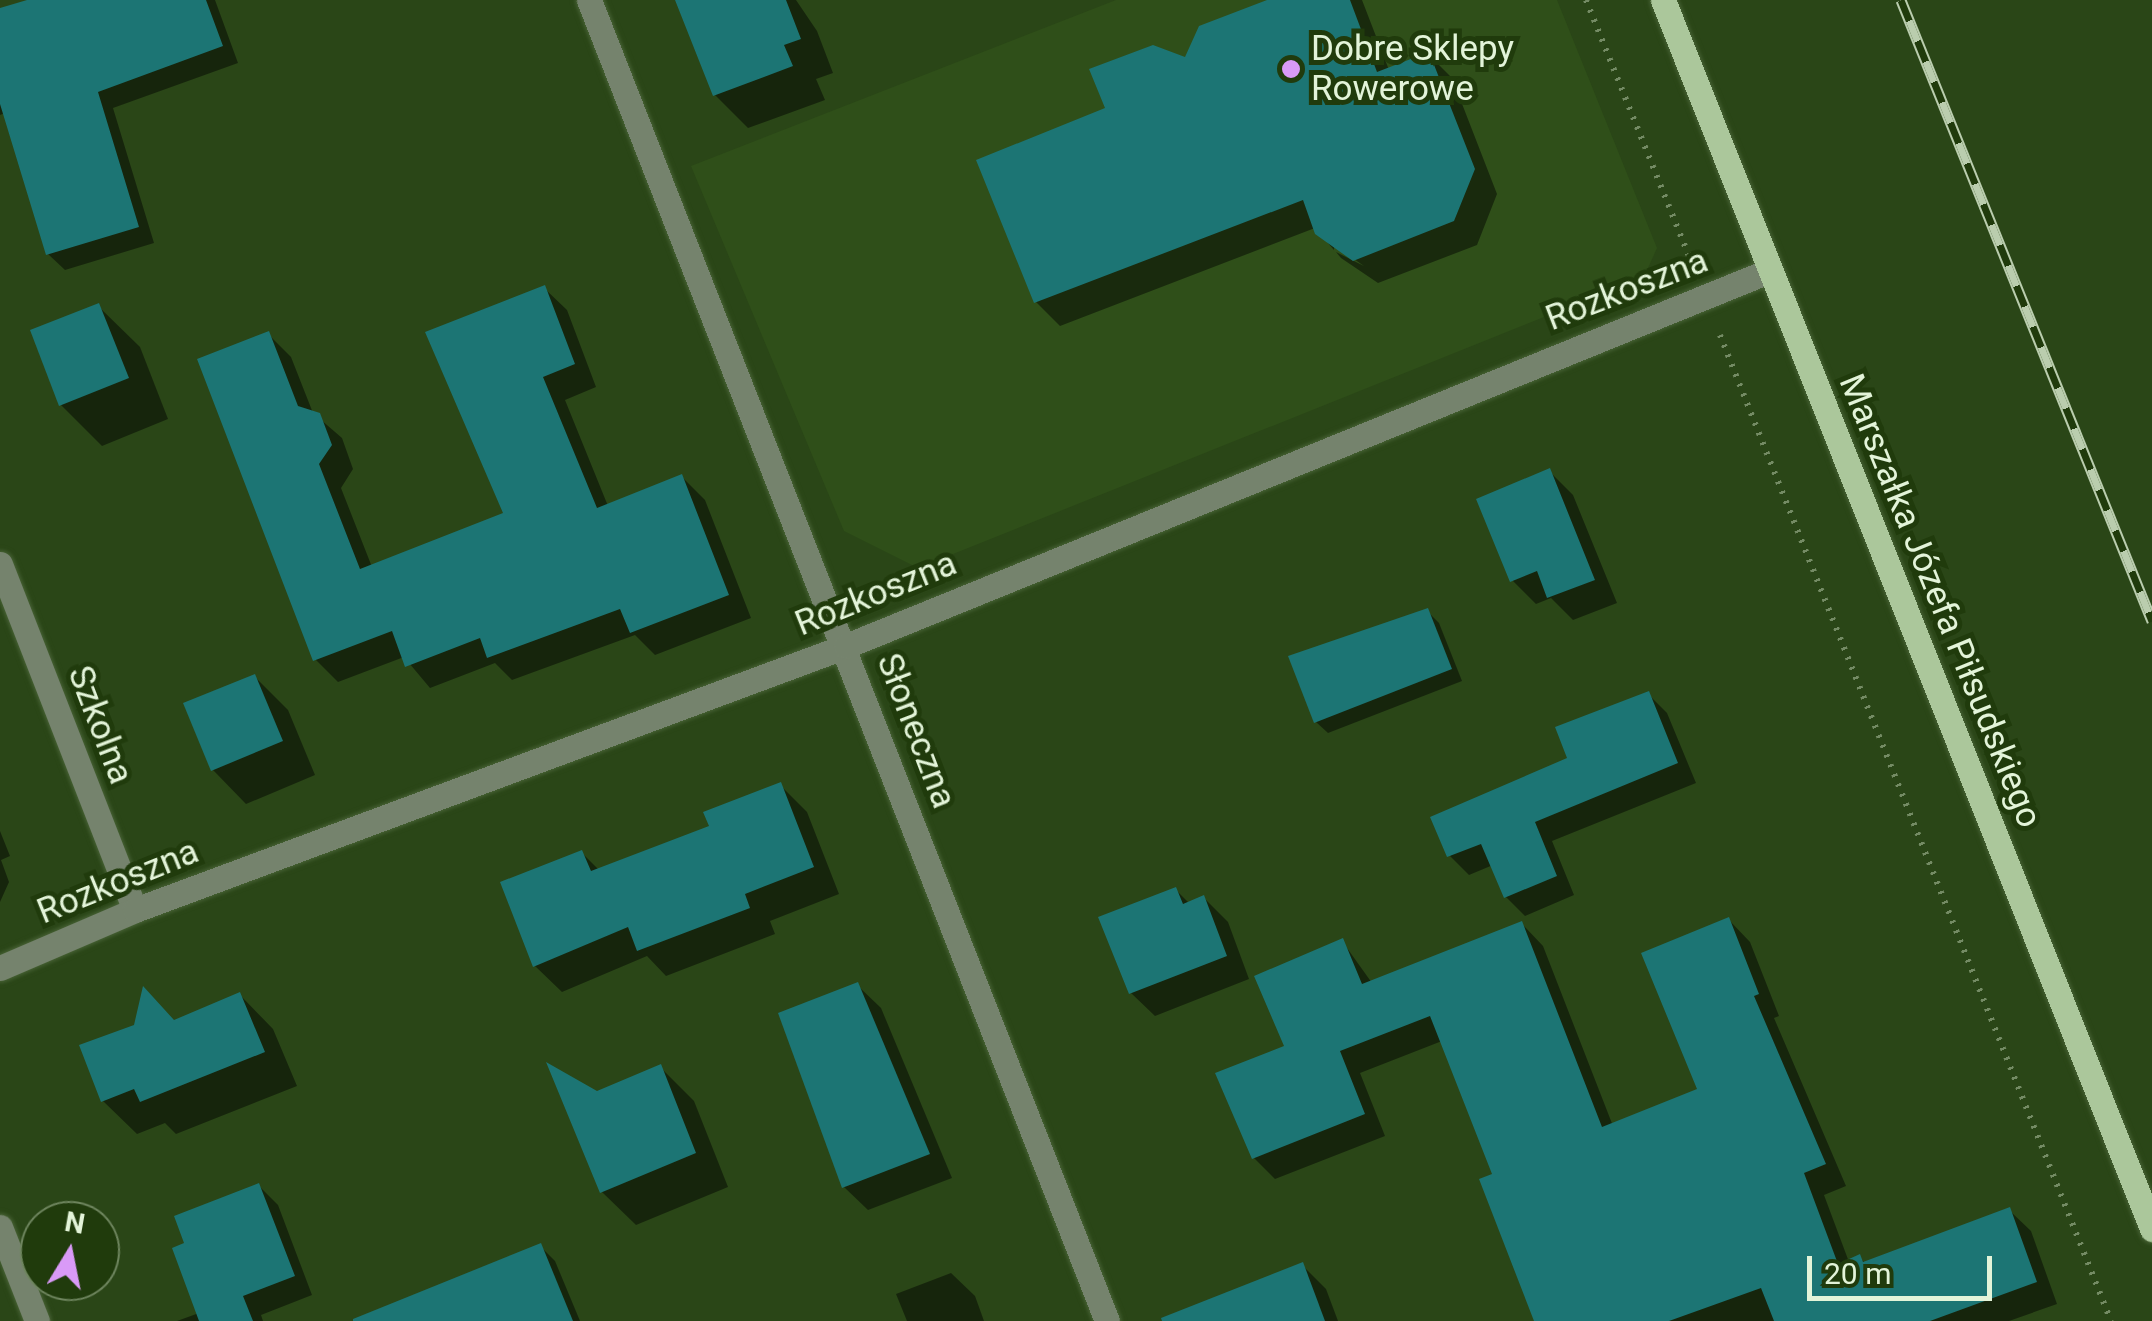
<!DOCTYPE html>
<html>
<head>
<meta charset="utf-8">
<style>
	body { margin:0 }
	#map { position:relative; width:2152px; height:1321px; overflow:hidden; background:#2a4617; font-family:Roboto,sans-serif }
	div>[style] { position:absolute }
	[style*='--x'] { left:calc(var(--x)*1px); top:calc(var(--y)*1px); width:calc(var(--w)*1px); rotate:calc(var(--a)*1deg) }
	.built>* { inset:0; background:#2f4f19 }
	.shadow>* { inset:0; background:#0007 }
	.building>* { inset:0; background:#1c7574 }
	.path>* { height:6px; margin-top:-3px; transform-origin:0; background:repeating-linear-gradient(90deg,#748b64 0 2.5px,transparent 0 10.5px) }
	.roads { filter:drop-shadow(0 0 2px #486236) drop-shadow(0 0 2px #486236) }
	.minor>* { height:25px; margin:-12.5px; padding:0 12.5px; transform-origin:12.5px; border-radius:12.5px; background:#75836d }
	.major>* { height:25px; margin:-12.5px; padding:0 12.5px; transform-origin:12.5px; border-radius:12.5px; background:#abc79b }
	.rail>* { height:11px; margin-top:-5.5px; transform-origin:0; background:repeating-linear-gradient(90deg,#203b0c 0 22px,#bacdae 0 44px); box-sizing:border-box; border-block:2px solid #bacdae }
	.dots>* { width:28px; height:28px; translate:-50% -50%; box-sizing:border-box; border:5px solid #203b0c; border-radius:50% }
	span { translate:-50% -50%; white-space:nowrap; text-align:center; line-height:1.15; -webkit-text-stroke:10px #203b0c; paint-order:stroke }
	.poi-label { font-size:35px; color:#e3f4d9 }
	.left { translate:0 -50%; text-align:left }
	.street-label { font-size:35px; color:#e3f4d9 }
	.north { position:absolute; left:20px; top:1201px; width:100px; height:100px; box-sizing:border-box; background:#203b0c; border:2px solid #6e855e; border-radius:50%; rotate:10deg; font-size:28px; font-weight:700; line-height:40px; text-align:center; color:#e3f4d9 }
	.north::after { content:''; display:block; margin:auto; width:35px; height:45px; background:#d99af7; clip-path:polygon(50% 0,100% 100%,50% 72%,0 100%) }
	.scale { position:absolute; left:1807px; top:1256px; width:185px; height:45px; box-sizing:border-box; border:5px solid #e3f4d9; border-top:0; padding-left:12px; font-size:30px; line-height:35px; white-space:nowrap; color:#e3f4d9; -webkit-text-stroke:8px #203b0c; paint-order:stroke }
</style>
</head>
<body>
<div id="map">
	<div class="built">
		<div style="clip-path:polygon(1116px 0,1557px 0,1657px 248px,1644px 277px,918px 568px,844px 531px,691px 166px)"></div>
	</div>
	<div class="shadow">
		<div style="clip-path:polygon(36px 0,215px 0,238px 63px,113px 108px,154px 243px,65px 270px,48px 254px,5px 113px,0 115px,0 10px)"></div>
		<div style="clip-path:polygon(678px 0,796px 0,817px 31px,833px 73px,816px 79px,825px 100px,748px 128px,715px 95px)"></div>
		<div style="clip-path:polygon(1274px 0,1362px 0,1389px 70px,1429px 55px,1452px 78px,1497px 194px,1477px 245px,1378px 283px,1341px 258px,1336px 252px,1364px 266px,1334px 245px,1334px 250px,1315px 228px,1060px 326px,1036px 302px,1108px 109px)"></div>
		<div style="clip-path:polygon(544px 288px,567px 310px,596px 387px,565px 400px,608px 506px,682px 477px,705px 500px,751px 618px,655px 655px,635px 635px,512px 680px,495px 663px,430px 688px,404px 657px,338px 682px,315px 659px,268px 334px,291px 357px,313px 413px,342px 438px,353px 469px,341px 488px,372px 567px,506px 515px)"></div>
		<div style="clip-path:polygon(98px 306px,140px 347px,168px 419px,102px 446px,61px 405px)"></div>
		<div style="clip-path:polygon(1549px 471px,1573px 495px,1617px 603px,1573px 620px,1551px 598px,1536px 604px,1512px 580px)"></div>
		<div style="clip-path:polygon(1427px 611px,1439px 623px,1462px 681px,1328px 733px,1316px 722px)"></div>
		<div style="clip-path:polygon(255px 677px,288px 710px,315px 775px,246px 804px,213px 770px)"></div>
		<div style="clip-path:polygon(1648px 694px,1667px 713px,1696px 783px,1552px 841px,1574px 895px,1525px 916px,1506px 897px,1493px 865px,1469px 875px,1450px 856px)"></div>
		<div style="clip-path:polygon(780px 785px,807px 812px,839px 894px,770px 921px,775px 934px,666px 976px,647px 956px,562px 992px,535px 966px,582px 853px,599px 870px,712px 828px)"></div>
		<div style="clip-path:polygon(0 831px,10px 856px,1px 860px,9px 882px,0 902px)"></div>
		<div style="clip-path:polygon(1176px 890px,1190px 904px,1204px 898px,1228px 922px,1249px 979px,1155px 1016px,1131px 993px)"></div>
		<div style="clip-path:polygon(1729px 920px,1750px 942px,1779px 1016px,1774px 1018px,1846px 1186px,1824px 1195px,1849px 1262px,1859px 1257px,1866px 1264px,2009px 1210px,2031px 1231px,2057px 1304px,2009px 1321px,1540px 1321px,1495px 1175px,1442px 1041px,1360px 1073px,1385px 1136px,1275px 1179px,1254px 1158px,1287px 1047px,1342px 941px,1372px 983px,1522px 924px,1543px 946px,1613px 1126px,1700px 1091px)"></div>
		<div style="clip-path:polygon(857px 985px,881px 1008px,952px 1178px,868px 1210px,844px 1187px)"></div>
		<div style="clip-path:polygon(240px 995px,273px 1029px,297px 1086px,176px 1134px,165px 1123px,137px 1134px,103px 1101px)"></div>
		<div style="clip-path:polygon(660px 1067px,694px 1101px,728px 1187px,636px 1225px,602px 1192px,597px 1094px)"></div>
		<div style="clip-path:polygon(259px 1186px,278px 1205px,312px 1295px,261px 1315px,263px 1321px,177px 1321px,199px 1313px,187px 1244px)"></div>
		<div style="clip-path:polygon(540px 1246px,555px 1261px,580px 1321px,424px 1321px)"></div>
		<div style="clip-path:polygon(1302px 1265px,1326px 1289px,1338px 1321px,1239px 1321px)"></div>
		<div style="clip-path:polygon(951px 1273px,975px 1296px,984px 1321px,907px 1321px,896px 1294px)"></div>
	</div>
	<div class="building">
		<div style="clip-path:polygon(27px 0,206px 0,223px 46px,98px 92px,139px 227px,46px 255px,0 104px,0 8px)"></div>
		<div style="clip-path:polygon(675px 0,786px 0,801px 39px,784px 45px,793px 66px,713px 96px)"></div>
		<div style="clip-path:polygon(1267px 0,1350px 0,1377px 72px,1429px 52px,1475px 169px,1454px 221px,1353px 261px,1315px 234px,1303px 200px,1034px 303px,976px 160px,1105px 108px,1089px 69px,1153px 45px,1185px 57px,1199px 26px)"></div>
		<div style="clip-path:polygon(545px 285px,575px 364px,543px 377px,597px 508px,682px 474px,729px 595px,630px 633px,620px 609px,487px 658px,480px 638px,405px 667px,392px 631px,313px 661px,197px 359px,269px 331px,298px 406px,320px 413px,332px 445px,319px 464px,360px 569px,503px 513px,425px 332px)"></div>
		<div style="clip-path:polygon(99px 303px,129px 378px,59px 406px,30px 330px)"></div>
		<div style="clip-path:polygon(1550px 468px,1595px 580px,1547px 598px,1537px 571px,1510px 582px,1476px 499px)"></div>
		<div style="clip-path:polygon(1428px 608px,1452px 669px,1314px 723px,1288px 656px)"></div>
		<div style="clip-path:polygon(255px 674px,283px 741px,211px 771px,183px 703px)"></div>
		<div style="clip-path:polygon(1649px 691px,1678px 763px,1535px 822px,1557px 876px,1504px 898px,1481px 844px,1447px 857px,1430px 817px,1567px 758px,1555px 727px)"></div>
		<div style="clip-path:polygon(781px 782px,814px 867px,745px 894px,750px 908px,637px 951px,628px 927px,533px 967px,500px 882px,582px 850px,591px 871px,709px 826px,703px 812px)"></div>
		<div style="clip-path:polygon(1176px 887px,1183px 904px,1204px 895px,1227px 956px,1129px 994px,1098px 917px)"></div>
		<div style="clip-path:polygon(1729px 917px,1759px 994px,1754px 996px,1826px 1164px,1804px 1173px,1838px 1264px,1860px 1254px,1863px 1262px,2010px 1207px,2037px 1282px,1930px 1321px,1774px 1321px,1761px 1288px,1669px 1321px,1534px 1321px,1479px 1179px,1492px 1174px,1430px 1016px,1340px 1051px,1365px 1114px,1252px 1159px,1215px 1073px,1284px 1046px,1254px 976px,1343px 938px,1362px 984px,1522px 921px,1602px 1127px,1697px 1089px,1641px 953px)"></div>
		<div style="clip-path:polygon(858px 982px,930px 1154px,842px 1188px,778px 1013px)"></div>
		<div style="clip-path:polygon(143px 986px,174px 1020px,240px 992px,265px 1052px,140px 1102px,134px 1089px,101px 1102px,79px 1045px,134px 1025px)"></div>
		<div style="clip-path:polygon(546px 1062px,597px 1091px,661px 1064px,696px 1153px,600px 1193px)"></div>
		<div style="clip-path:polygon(259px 1183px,295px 1276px,243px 1296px,253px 1321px,199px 1321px,172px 1248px,184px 1243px,174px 1216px)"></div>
		<div style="clip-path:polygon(541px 1243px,573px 1321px,353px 1321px,353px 1319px)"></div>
		<div style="clip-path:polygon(1303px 1262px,1325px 1321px,1162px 1321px,1161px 1318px)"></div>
	</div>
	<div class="path">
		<div style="--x:1586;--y:0;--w:279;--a:68.1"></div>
		<div style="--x:1720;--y:335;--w:1061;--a:68.37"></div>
	</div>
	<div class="roads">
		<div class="minor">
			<div style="--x:589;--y:0;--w:1419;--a:68.59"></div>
			<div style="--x:0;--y:564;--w:371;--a:68.7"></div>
			<div style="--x:0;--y:968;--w:147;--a:-23.2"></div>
			<div style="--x:135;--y:910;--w:758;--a:-20.37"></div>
			<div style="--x:846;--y:646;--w:998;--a:-22.12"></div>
			<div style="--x:0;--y:1227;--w:101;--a:68.5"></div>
		</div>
		<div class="major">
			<div style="--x:1663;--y:0;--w:1323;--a:68.3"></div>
		</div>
	</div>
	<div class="rail">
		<div style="--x:1901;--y:0;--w:670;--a:67.99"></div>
	</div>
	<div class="dots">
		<div style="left:1291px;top:69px;background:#d99af7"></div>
	</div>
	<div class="poi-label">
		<span class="left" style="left:1311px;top:69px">Dobre Sklepy<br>Rowerowe</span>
	</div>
	<div class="street-label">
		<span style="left:1627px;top:290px;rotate:-21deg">Rozkoszna</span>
		<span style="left:876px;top:594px;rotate:-22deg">Rozkoszna</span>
		<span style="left:1940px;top:601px;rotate:68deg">Marszałka Józefa Piłsudskiego</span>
		<span style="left:100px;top:725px;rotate:69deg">Szkolna</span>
		<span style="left:916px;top:731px;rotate:69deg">Słoneczna</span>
		<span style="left:118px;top:882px;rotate:-22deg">Rozkoszna</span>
	</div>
	<div class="north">N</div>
	<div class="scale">20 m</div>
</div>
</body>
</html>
